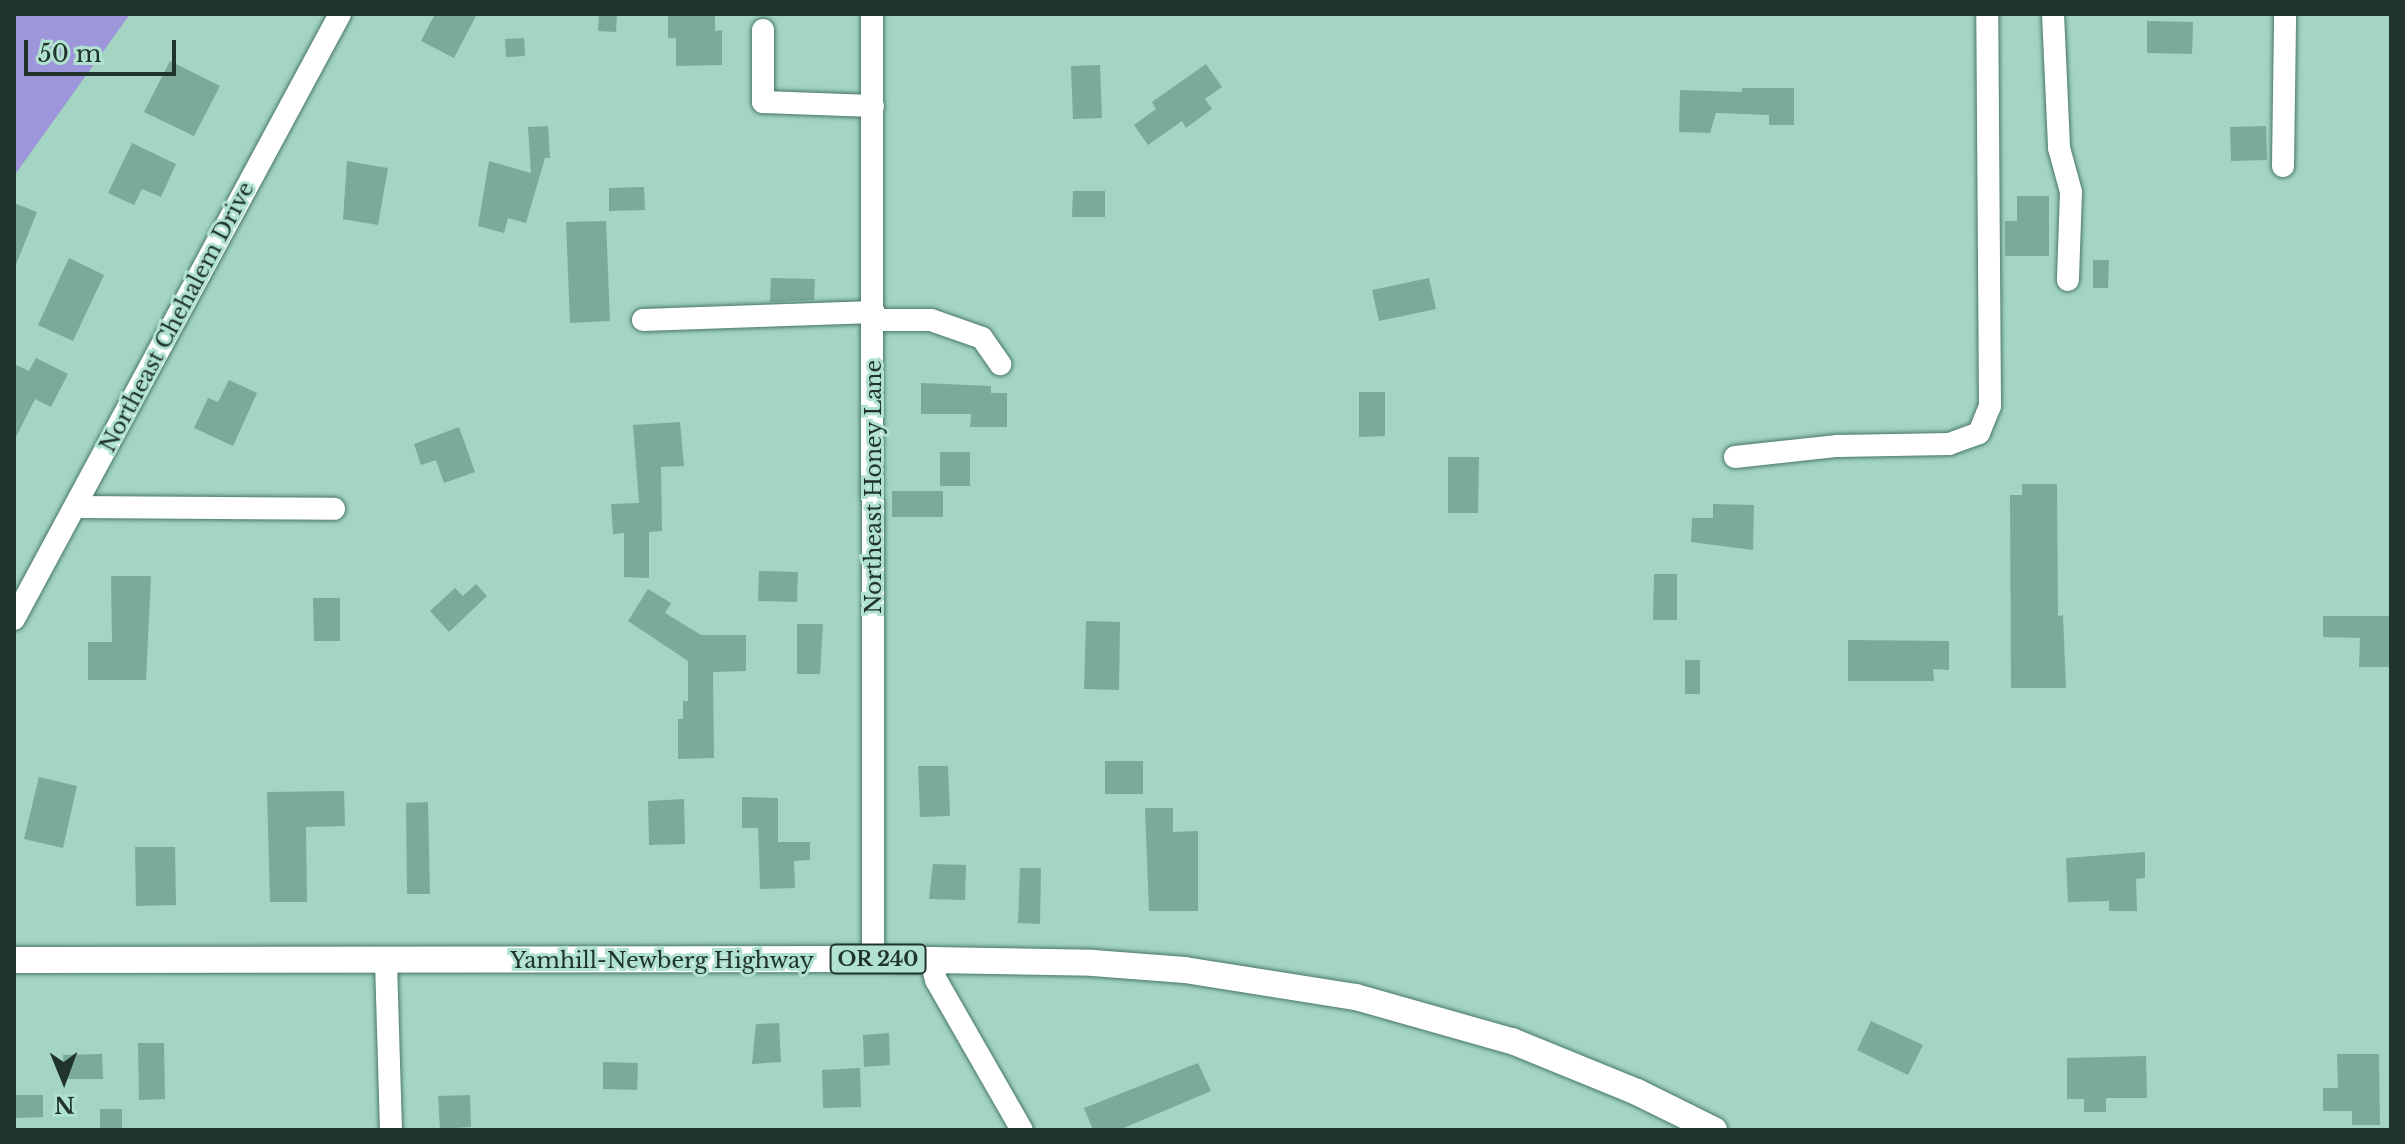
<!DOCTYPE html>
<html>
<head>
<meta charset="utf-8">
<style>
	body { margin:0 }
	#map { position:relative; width:2405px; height:1144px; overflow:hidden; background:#a3d5c2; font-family:"Libre Baskerville",serif }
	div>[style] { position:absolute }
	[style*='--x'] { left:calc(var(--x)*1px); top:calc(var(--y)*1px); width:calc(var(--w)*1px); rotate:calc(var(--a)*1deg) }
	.green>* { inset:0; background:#9e96da }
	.building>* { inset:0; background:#7aaa98 }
	.roads { filter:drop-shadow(0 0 2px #487766) drop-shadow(0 0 2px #487766) }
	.minor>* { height:22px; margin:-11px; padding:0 11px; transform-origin:11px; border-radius:11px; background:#fff }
	.major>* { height:26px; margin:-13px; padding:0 13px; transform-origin:13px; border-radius:13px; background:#fff }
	span { translate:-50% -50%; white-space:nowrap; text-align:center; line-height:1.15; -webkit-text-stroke:6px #b0e2cf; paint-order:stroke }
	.shield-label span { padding:2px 6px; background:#b0e2cf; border:2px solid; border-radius:6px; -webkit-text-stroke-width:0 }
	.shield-label { font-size:20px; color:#20342c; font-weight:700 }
	.street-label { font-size:22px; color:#20342c }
	.frame { position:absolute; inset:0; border:16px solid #20342c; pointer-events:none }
	.north { position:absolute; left:24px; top:1040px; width:80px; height:80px; -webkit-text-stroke:6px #b0e2cf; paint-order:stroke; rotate:179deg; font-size:22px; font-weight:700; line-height:32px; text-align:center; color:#20342c }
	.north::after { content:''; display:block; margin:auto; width:28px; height:36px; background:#20342c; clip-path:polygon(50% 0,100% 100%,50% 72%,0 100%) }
	.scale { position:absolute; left:24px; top:40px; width:152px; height:36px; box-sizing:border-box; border:4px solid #20342c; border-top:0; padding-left:10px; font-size:24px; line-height:28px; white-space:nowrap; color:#20342c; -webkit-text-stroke:6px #b0e2cf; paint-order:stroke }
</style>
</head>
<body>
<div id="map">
	<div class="green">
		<div style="clip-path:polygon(14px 14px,130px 14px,14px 176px)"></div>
	</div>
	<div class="building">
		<div style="clip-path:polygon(435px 14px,477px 14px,454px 58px,421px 41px)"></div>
		<div style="clip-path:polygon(599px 14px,617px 14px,616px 32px,598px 31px)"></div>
		<div style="clip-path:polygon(668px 14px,715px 14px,715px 31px,722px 30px,722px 65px,676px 66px,676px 38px,668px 38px)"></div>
		<div style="clip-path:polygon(2147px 21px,2193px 22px,2192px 54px,2147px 53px)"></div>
		<div style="clip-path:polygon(524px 38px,525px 56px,506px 57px,505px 39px)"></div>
		<div style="clip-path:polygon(170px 61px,220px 86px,194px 136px,144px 112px)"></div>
		<div style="clip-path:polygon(1206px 64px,1222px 87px,1205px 99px,1212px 109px,1186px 128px,1182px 121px,1148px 145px,1134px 125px,1156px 109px,1152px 102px)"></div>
		<div style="clip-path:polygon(1100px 65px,1102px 118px,1073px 119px,1071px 66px)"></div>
		<div style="clip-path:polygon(1742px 88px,1794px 88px,1794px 125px,1769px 125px,1769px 115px,1716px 113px,1710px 133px,1679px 132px,1680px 90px,1742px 92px)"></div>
		<div style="clip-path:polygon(548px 126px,550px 158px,545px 158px,526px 223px,508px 218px,504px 233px,478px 226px,489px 161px,531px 173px,528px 127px)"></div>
		<div style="clip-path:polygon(2266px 126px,2267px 160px,2231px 161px,2230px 127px)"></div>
		<div style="clip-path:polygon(132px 143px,176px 164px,161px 197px,142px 189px,134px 205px,108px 193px)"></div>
		<div style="clip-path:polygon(347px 161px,388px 168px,378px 225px,343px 219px)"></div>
		<div style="clip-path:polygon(644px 187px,645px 210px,609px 211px,609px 188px)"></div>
		<div style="clip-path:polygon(1073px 191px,1105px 191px,1105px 217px,1072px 217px)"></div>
		<div style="clip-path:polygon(2017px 196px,2049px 196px,2049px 256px,2005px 256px,2005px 221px,2017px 221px)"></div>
		<div style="clip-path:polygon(14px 203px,37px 212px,15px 267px,14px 267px)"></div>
		<div style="clip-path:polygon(606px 221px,610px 321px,570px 323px,566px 222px)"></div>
		<div style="clip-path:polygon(69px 258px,104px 275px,73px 341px,38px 325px)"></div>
		<div style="clip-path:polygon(2093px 260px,2109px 260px,2108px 288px,2093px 288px)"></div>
		<div style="clip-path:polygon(771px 278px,815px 279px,814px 300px,770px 302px)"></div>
		<div style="clip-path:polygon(1429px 278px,1436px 309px,1379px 321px,1372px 290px)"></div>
		<div style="clip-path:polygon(36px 358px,68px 374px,51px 407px,35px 399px,14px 441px,14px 364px,29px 371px)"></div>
		<div style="clip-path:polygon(229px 380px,257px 393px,233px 446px,194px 428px,208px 398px,218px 402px)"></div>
		<div style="clip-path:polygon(921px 383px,991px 386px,991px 393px,1007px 393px,1007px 427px,970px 427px,971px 414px,921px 414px)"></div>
		<div style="clip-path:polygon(1359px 392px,1385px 392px,1385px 436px,1359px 437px)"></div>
		<div style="clip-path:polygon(680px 422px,684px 466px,661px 467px,662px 531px,649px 532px,649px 578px,624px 577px,624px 533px,613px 534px,611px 504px,639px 503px,633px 425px)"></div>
		<div style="clip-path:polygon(459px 427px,475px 472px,444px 483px,436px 460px,421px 465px,414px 444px)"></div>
		<div style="clip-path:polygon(940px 452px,970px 452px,970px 486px,940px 486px)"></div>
		<div style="clip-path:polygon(1448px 457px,1479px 457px,1478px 513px,1448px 513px)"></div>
		<div style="clip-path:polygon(2022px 484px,2057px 484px,2058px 616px,2063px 615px,2066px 688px,2011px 688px,2010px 495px,2022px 495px)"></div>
		<div style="clip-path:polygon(892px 491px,943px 491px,943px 517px,892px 517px)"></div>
		<div style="clip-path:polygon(1713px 504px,1754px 505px,1753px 550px,1691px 542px,1692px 518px,1713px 518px)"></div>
		<div style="clip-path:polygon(759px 571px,798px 572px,797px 602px,758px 601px)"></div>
		<div style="clip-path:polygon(1654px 574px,1677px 574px,1677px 620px,1653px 620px)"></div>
		<div style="clip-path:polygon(111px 576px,151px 576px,146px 680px,88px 680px,88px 642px,112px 642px)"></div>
		<div style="clip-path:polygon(476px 584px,487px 596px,449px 632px,430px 611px,455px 588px,463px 596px)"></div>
		<div style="clip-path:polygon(648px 589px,671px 603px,665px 613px,701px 635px,746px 635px,746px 671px,713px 672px,714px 758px,678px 759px,678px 719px,683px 719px,683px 701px,688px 701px,688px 661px,628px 621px)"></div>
		<div style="clip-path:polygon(313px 598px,340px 598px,340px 641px,314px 641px)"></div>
		<div style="clip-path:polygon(2323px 616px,2391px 616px,2391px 667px,2359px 667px,2360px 638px,2323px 637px)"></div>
		<div style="clip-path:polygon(1086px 621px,1120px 622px,1119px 690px,1084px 689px)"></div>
		<div style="clip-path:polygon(797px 624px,823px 624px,820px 674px,797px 674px)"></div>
		<div style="clip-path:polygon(1848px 640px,1949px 641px,1949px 670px,1933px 669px,1934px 681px,1848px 681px)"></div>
		<div style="clip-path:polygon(1685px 660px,1700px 660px,1700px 694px,1685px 694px)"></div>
		<div style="clip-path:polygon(1105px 761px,1143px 761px,1143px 794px,1105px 794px)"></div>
		<div style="clip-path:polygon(918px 766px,948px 766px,950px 816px,920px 817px)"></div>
		<div style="clip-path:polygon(39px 777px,77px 786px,63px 848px,24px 839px)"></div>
		<div style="clip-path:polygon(344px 791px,345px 826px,306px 827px,307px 902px,270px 902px,267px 792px)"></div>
		<div style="clip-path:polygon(742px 797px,778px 798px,778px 842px,810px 842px,810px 860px,794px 861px,795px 888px,760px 889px,758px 828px,742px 828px)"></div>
		<div style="clip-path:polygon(684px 799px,685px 844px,649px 845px,648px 801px)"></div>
		<div style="clip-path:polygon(428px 802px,430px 894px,407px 894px,406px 803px)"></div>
		<div style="clip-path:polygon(1145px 808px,1173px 808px,1173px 832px,1198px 831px,1198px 911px,1149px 911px)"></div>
		<div style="clip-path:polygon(135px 847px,175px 847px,176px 905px,136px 906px)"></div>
		<div style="clip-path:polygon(2145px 852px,2145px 878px,2136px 879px,2137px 911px,2109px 911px,2109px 901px,2068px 902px,2066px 858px)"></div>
		<div style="clip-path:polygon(933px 864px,966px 865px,965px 900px,929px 899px)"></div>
		<div style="clip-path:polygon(1020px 868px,1041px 868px,1040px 924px,1018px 923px)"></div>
		<div style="clip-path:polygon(1871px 1021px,1923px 1045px,1908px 1075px,1857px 1050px)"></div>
		<div style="clip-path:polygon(779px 1023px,781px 1062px,752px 1064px,756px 1024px)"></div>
		<div style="clip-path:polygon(889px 1033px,890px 1065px,864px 1067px,863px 1035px)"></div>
		<div style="clip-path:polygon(138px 1043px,164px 1043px,165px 1099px,139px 1100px)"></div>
		<div style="clip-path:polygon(102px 1054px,103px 1079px,64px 1079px,63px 1055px)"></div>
		<div style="clip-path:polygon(2337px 1054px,2379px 1054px,2380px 1125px,2352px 1125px,2352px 1111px,2323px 1111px,2323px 1088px,2338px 1088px)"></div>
		<div style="clip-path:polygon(2146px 1056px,2147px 1098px,2106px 1098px,2106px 1112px,2084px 1112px,2084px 1099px,2067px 1099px,2067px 1058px)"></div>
		<div style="clip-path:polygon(603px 1062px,638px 1063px,637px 1090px,603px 1089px)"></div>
		<div style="clip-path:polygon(1198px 1063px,1211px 1091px,1119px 1130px,1093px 1130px,1084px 1108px)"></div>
		<div style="clip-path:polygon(860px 1068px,861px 1107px,823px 1108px,822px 1070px)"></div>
		<div style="clip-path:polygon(14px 1095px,43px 1095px,43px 1117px,15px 1118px)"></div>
		<div style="clip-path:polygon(470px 1095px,471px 1127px,440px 1129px,438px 1096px)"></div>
		<div style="clip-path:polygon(100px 1109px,122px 1109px,122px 1130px,100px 1130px)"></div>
	</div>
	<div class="roads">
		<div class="minor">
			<div style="--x:872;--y:14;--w:945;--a:89.94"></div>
			<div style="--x:2053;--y:14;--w:134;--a:87.4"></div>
			<div style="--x:2059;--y:148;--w:46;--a:74.7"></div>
			<div style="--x:2071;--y:192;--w:88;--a:92"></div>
			<div style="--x:763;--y:30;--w:72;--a:90"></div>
			<div style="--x:763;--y:102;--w:110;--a:2.1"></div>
			<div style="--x:2283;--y:166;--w:152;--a:-89.2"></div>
			<div style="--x:643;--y:320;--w:231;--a:-2"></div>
			<div style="--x:874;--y:320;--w:57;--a:0"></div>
			<div style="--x:931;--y:320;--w:54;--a:19.4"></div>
			<div style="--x:982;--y:338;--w:32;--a:55"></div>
			<div style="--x:1735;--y:457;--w:103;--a:-6.2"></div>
			<div style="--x:1837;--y:446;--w:112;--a:-1"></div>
			<div style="--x:1949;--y:444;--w:32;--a:-20"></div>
			<div style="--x:1979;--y:433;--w:29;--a:-68"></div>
			<div style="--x:1990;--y:406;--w:392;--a:-90.4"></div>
			<div style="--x:76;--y:507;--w:258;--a:0.4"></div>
			<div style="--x:14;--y:619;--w:687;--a:-61.68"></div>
			<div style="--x:931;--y:960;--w:21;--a:76"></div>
			<div style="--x:936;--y:980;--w:173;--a:60.2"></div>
			<div style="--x:386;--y:962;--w:168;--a:88.3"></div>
		</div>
		<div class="major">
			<div style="--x:14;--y:960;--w:859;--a:-0.07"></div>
			<div style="--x:873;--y:959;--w:220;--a:1"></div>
			<div style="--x:1093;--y:963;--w:92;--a:4.4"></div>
			<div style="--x:1185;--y:970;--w:173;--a:9"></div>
			<div style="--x:1356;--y:997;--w:162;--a:15.8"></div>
			<div style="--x:1512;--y:1041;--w:135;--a:22.2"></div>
			<div style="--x:1637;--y:1092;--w:86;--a:26.3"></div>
		</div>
	</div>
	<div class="shield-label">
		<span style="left:878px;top:959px">OR 240</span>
	</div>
	<div class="street-label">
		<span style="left:177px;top:317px;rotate:-62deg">Northeast Chehalem Drive</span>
		<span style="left:874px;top:487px;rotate:-90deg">Northeast Honey Lane</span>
		<span style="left:662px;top:961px">Yamhill-Newberg Highway</span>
	</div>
	<div class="frame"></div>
	<div class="north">N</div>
	<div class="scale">50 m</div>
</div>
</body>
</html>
